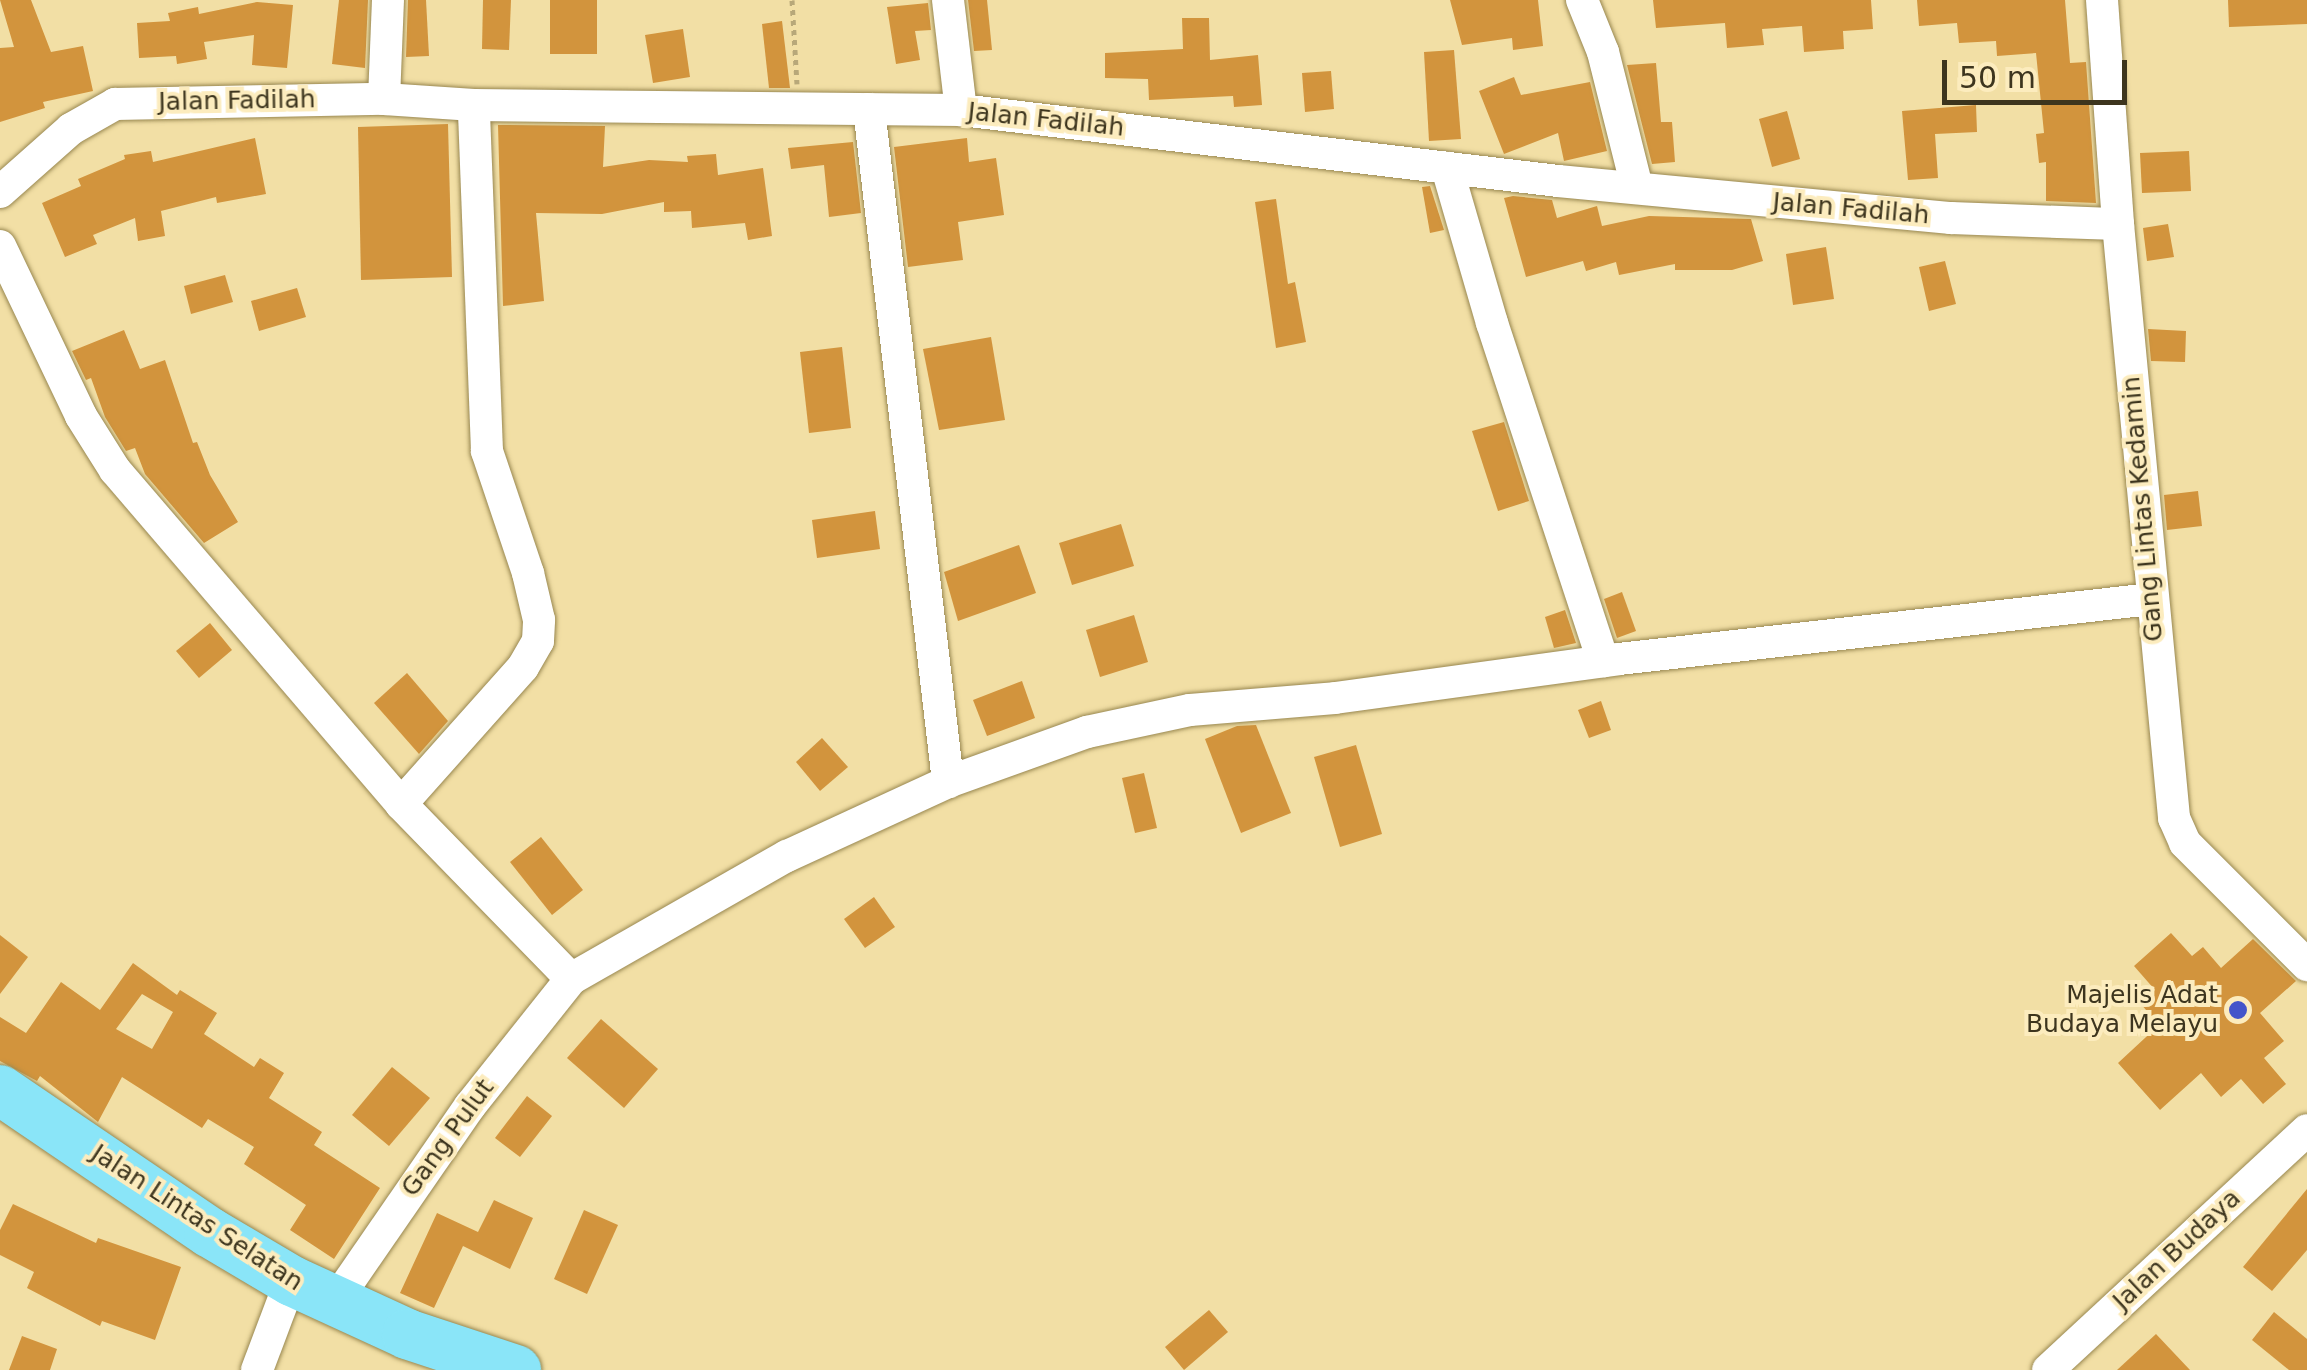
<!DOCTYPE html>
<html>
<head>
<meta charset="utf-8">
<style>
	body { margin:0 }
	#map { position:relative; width:2307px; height:1370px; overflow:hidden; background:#f2dfa5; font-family:"DejaVu Sans",sans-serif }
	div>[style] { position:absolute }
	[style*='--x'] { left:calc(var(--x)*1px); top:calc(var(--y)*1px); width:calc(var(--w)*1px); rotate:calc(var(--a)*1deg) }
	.building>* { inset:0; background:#d2943d }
	.path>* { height:5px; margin-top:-2.5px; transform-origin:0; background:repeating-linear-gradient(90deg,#b8a879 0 5px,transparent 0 10px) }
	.roads { filter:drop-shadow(0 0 2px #988750) drop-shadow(0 0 2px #988750) }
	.minor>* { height:32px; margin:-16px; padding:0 16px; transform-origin:16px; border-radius:16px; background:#fff }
	.highway>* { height:50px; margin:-25px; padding:0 25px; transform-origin:25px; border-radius:25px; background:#8ae5f8 }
	.dots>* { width:28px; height:28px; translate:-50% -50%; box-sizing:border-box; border:5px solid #fcecbe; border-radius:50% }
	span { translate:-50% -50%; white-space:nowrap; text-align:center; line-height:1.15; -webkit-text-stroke:8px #fcecbe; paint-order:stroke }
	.street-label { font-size:25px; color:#3d351e }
	.poi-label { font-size:25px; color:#3d351e }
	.right { translate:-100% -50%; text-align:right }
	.scale { position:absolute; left:1942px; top:60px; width:185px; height:45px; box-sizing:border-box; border:5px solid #3d351e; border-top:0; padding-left:12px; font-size:30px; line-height:35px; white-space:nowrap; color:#3d351e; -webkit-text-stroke:8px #fcecbe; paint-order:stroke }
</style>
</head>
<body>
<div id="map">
	<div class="building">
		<div style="clip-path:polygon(0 0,31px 0,51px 52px,83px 46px,93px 91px,43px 102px,45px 108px,0 122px,0 48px,14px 47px)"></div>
		<div style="clip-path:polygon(339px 0,368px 0,365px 68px,332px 64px)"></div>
		<div style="clip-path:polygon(408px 0,426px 0,429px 56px,406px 57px)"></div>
		<div style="clip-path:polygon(483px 0,511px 0,509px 50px,482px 49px)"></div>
		<div style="clip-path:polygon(550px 0,597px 0,597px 54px,550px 54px)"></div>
		<div style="clip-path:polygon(968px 0,987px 0,992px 50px,974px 51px)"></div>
		<div style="clip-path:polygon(1450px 0,1538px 0,1543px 46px,1513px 50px,1512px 38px,1462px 45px)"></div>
		<div style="clip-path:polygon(1653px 0,1871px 0,1873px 29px,1843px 31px,1844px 49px,1804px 52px,1802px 26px,1762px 29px,1764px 45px,1727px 48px,1725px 23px,1656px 28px)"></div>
		<div style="clip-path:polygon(1917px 0,2065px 0,2070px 63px,2086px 62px,2096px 203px,2046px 201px,2046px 162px,2039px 163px,2036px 134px,2044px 133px,2036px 53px,1997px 56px,1996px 41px,1959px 43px,1957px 23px,1919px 26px)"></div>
		<div style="clip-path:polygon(2228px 0,2307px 0,2307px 24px,2229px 27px)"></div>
		<div style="clip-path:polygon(257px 2px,293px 5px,287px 68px,252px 65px,254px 35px,204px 42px,207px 59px,177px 64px,176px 56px,139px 58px,137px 23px,170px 21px,168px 13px,198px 7px,199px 14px)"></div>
		<div style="clip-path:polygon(928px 3px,931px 30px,915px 31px,920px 60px,896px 64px,887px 7px)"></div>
		<div style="clip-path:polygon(1182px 18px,1209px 18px,1210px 60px,1258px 55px,1262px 105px,1234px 107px,1233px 96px,1149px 100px,1148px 79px,1105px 78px,1105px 53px,1183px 49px)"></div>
		<div style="clip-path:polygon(782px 21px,790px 88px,769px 88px,762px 24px)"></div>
		<div style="clip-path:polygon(683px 29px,690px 77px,653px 83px,645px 35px)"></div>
		<div style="clip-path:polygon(1454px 50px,1461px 139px,1429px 141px,1424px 52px)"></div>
		<div style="clip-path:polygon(1656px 63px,1661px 122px,1672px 122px,1675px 162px,1652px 164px,1627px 65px)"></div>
		<div style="clip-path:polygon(1331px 71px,1334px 109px,1305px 112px,1302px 73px)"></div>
		<div style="clip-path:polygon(1514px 77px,1521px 95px,1590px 82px,1607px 151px,1564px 161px,1558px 133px,1504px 154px,1479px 91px)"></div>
		<div style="clip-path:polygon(1976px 105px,1977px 132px,1935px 134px,1938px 178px,1908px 180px,1902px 111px)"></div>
		<div style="clip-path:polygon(1787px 111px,1800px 159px,1772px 167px,1759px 119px)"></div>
		<div style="clip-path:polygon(448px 124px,452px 277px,361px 280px,358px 127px)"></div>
		<div style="clip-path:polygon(498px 125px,605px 126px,603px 167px,649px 160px,688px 162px,687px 156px,716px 154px,718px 175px,763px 168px,772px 236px,748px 240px,745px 223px,692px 228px,691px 211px,664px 212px,664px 202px,602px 214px,536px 213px,544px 301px,503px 306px)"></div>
		<div style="clip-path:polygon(255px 138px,266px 194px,217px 203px,216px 197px,161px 211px,165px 236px,138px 241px,135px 218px,93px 235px,97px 244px,65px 257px,42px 203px,81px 186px,78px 179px,125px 159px,124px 155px,151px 151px,153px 162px)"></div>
		<div style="clip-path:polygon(967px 138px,969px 162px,996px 158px,1004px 215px,958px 222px,963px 260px,908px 267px,894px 147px)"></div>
		<div style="clip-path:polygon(853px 142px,861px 213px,829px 217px,824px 165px,791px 169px,788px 148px)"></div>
		<div style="clip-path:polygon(2189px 151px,2191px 191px,2142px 193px,2140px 153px)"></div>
		<div style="clip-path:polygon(1430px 186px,1444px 230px,1430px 233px,1422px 187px)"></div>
		<div style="clip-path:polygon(1513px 196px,1552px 200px,1557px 218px,1597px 206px,1602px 226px,1649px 216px,1751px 219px,1763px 261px,1732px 270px,1675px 270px,1675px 264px,1619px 275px,1616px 262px,1586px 271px,1583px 261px,1526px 277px,1504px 198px)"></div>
		<div style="clip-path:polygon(1276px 199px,1288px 284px,1295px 282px,1306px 342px,1276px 348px,1255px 202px)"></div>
		<div style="clip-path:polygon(2168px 224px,2174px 257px,2147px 261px,2143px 228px)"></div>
		<div style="clip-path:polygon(1826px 247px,1834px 299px,1793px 305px,1786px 254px)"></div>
		<div style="clip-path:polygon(1945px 261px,1956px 304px,1929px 311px,1919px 267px)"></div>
		<div style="clip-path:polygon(225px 275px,233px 302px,191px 314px,184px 286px)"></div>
		<div style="clip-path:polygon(297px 288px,306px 317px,259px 331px,251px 301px)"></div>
		<div style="clip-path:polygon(2148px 329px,2186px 331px,2185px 362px,2151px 361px)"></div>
		<div style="clip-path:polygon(124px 330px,140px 369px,165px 360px,193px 443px,197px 442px,210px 475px,238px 522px,204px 543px,145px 474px,135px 448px,126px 451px,105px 417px,91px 378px,86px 380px,72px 351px)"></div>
		<div style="clip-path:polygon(991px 337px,1005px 420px,939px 430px,923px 349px)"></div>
		<div style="clip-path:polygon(842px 347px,851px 428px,809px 433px,800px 352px)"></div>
		<div style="clip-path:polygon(1504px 422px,1529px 501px,1498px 511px,1472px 431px)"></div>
		<div style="clip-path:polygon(2198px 491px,2202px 526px,2167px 530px,2164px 495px)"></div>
		<div style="clip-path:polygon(875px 511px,880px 549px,817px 558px,812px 520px)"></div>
		<div style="clip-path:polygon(1121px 524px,1134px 566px,1072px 585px,1059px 543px)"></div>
		<div style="clip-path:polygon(1019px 545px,1036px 593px,958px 621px,944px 572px)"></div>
		<div style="clip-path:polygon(1622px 592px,1636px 631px,1617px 638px,1604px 599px)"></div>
		<div style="clip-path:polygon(1565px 610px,1576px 643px,1554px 648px,1545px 617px)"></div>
		<div style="clip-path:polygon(1134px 615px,1148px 662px,1100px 677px,1086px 630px)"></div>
		<div style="clip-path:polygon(210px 623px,232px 650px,199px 678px,176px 651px)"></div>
		<div style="clip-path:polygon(407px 673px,448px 721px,419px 754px,374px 703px)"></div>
		<div style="clip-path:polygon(1022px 681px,1035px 718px,987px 736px,973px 700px)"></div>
		<div style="clip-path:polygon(1601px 701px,1611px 730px,1589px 738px,1578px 710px)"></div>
		<div style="clip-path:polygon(1256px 725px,1291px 813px,1241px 833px,1205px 739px,1237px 726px)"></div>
		<div style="clip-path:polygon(822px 738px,848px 767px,820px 791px,796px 762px)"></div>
		<div style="clip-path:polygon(1356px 745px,1382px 834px,1340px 847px,1314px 757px)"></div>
		<div style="clip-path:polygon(1144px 773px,1157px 828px,1135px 833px,1122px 778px)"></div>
		<div style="clip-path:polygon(541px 837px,583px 890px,552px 915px,510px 862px)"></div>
		<div style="clip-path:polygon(874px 897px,895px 927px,865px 948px,844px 919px)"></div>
		<div style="clip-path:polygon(2171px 933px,2192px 956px,2203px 947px,2221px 968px,2253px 939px,2296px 981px,2260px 1013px,2284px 1041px,2264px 1058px,2286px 1084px,2263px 1104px,2241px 1079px,2221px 1097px,2201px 1073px,2160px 1110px,2118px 1063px,2159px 1025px,2140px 1003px,2155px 990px,2134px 966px)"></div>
		<div style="clip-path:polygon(0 935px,28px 957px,0 994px)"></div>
		<div style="clip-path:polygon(evenodd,133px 963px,177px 995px,180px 990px,217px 1013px,204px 1034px,254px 1067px,260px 1058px,284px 1073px,269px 1098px,322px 1132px,314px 1145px,380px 1188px,334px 1259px,290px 1230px,306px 1205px,244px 1164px,254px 1147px,208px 1119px,202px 1128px,122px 1077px,98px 1122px,40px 1076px,37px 1081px,0 1061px,0 1017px,26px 1033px,61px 982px,100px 1010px,133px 963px,142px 994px,173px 1012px,152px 1049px,116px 1029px,142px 994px)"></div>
		<div style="clip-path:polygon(601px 1019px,658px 1069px,624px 1108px,567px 1058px)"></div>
		<div style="clip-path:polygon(392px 1067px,430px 1098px,389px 1146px,352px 1115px)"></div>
		<div style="clip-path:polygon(527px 1096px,552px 1116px,520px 1157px,495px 1138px)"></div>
		<div style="clip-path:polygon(2307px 1189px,2307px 1250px,2272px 1291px,2243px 1267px)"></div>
		<div style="clip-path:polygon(494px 1200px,533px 1218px,510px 1269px,463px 1246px,434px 1308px,400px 1293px,437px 1213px,478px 1232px)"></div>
		<div style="clip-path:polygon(13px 1204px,96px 1243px,98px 1238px,181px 1267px,155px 1340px,102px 1321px,100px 1326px,27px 1288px,34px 1272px,0 1255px,0 1230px)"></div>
		<div style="clip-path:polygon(584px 1210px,618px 1225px,587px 1294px,554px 1279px)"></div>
		<div style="clip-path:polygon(1209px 1310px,1228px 1332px,1184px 1370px,1165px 1347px)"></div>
		<div style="clip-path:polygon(2274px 1312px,2307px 1339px,2307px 1370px,2289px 1370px,2252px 1340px)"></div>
		<div style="clip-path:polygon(2156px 1334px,2190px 1370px,2117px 1370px)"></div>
		<div style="clip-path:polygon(22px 1336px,57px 1349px,50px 1370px,9px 1370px)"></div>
	</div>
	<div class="path">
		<div style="--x:792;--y:0;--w:84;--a:86.6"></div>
	</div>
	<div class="roads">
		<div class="minor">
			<div style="--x:948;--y:0;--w:111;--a:83.3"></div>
			<div style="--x:1582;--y:0;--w:56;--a:68"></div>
			<div style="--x:1603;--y:52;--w:139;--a:75.9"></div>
			<div style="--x:2102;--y:0;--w:225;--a:85.9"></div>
			<div style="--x:2118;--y:224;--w:597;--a:84.61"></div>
			<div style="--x:2174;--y:818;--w:27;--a:66"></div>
			<div style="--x:2185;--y:843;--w:173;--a:45"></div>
			<div style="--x:384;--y:99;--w:99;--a:-87.7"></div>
			<div style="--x:869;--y:109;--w:678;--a:83.3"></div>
			<div style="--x:1447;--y:168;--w:161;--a:73.8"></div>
			<div style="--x:1492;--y:323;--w:356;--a:71.8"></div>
			<div style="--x:0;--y:192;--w:95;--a:-41.6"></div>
			<div style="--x:71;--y:129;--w:51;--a:-29.6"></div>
			<div style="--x:115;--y:104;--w:269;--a:-1.1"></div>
			<div style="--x:384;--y:99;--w:90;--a:3.8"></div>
			<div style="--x:474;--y:105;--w:487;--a:0.6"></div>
			<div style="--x:961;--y:110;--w:601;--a:6.78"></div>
			<div style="--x:1558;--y:181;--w:395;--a:5.4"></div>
			<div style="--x:1951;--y:218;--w:167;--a:2.1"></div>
			<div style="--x:0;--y:246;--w:188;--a:64.5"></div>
			<div style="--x:81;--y:416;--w:64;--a:57.8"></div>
			<div style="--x:115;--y:470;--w:440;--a:49.4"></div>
			<div style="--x:401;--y:804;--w:244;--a:45.8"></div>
			<div style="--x:401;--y:804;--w:183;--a:-48.3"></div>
			<div style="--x:523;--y:667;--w:30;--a:-60"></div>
			<div style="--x:538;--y:641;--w:21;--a:-87"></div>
			<div style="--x:539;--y:620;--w:48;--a:-103.2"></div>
			<div style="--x:528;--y:573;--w:129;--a:-108.6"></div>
			<div style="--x:487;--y:451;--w:346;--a:-92.2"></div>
			<div style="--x:334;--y:1303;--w:239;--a:-55.4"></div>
			<div style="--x:470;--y:1106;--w:162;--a:-51.5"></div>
			<div style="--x:571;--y:979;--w:249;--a:-29.7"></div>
			<div style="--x:787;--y:856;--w:177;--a:-24.7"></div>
			<div style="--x:948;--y:782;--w:148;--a:-19.8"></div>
			<div style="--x:1087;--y:732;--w:105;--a:-12.1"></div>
			<div style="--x:1190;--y:710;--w:145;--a:-4.7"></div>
			<div style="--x:1335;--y:698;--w:287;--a:-7.8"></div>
			<div style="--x:1619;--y:659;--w:535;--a:-6.43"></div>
			<div style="--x:257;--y:1370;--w:74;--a:-69.4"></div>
			<div style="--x:2048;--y:1370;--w:353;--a:-42.8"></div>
		</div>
		<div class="highway">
			<div style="--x:0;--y:1090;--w:253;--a:34.2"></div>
			<div style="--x:209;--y:1232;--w:96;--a:30.6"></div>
			<div style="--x:292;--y:1281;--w:127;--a:24.7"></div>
			<div style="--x:407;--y:1334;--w:115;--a:18.3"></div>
		</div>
	</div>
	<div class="dots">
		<div style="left:2238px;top:1010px;background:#4455ca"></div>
	</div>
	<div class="street-label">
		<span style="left:237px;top:101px;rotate:-1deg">Jalan Fadilah</span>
		<span style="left:1046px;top:120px;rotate:6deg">Jalan Fadilah</span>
		<span style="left:1851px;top:209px;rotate:5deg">Jalan Fadilah</span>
		<span style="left:2143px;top:509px;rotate:-95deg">Gang Lintas Kedamin</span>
		<span style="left:448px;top:1138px;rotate:-54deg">Gang Pulut</span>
		<span style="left:197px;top:1218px;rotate:33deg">Jalan Lintas Selatan</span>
		<span style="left:2177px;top:1250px;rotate:-43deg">Jalan Budaya</span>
	</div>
	<div class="poi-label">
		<span class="right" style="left:2218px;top:1010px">Majelis Adat<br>Budaya Melayu</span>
	</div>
	<div class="scale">50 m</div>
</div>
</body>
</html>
